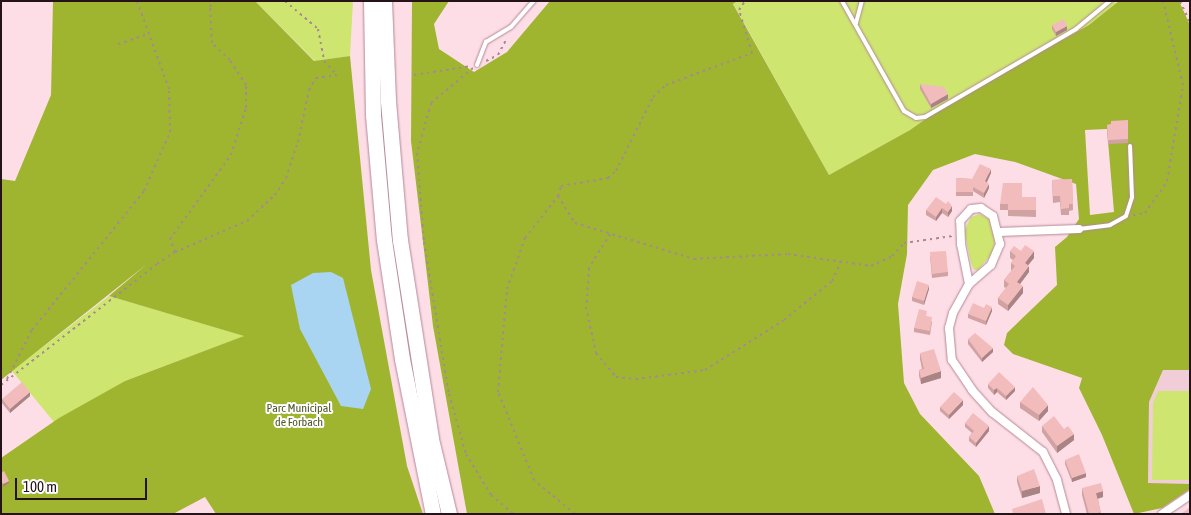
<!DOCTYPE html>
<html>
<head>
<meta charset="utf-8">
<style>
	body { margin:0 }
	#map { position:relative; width:1191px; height:515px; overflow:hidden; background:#fddee7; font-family:"Asap Condensed",sans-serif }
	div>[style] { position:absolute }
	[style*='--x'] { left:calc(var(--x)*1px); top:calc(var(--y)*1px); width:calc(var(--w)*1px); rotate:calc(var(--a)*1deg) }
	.built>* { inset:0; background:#f1cdd7 }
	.green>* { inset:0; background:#cee56f }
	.forest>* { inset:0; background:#9fb52f }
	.water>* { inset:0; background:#a9d4f2 }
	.path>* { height:2px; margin-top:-1px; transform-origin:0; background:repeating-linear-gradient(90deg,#a48b92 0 2.5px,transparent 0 6.5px) }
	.roads { filter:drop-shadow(0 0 1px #b68896) drop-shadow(0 0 1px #b68896) }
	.lane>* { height:4px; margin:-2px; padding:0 2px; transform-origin:2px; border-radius:2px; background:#fff }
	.street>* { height:8px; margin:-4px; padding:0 4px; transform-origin:4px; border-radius:4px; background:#fff }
	.highway>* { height:15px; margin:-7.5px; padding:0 7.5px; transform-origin:7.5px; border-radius:7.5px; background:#fff }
	.wall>* { inset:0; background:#d0a2a2 }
	.shaded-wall>* { inset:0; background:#a98484 }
	.building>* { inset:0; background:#f2bcbc }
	span { translate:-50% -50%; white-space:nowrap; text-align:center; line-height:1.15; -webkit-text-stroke:4px #fff; paint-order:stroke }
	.park-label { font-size:12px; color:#4f5927 }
	.frame { position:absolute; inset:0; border:2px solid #251319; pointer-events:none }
	.scale { position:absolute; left:15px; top:478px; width:132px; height:22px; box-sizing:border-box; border:2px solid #251319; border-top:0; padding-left:6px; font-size:15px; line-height:18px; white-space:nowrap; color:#251319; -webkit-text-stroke:4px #fff; paint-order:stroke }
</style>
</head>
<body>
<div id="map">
	<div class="built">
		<div style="clip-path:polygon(1163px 370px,1190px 370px,1190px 484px,1148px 484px,1149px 402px)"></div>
	</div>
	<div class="green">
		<div style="clip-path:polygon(255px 1px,353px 1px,350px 56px,315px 61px)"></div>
		<div style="clip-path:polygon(737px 1px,1114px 1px,1117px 5px,1089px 25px,951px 102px,910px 130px,829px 175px,733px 3px)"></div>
		<div style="clip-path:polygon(980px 214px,989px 219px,995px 241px,992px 254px,978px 270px,974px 270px,971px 263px,964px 231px,971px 217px)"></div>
		<div style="clip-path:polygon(109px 296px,245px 336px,125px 381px,54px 422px,12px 371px)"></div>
		<div style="clip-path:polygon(1158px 391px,1190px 391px,1190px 480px,1152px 480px,1153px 403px)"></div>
	</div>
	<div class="forest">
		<div style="clip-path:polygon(53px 1px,255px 1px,314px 61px,350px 56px,371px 270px,407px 466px,423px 514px,216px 514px,205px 497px,173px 514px,1px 514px,1px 458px,59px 418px,125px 381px,244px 336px,109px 296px,147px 264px,1px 380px,1px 179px,15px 181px,51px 95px)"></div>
		<div style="clip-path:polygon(evenodd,412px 1px,449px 1px,434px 24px,439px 49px,474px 72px,507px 52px,550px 1px,737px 1px,733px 4px,829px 175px,910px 130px,950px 102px,1089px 25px,1119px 1px,1179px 1px,1190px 25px,1190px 370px,1163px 370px,1149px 402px,1148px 483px,1190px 484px,1190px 489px,1162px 508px,1134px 514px,1102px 435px,1079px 388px,1082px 378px,1013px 354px,1004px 345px,1007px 333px,1057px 285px,1055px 247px,1067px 237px,1079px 219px,1076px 184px,1015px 162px,975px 154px,933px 170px,908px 205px,907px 254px,898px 304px,904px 383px,920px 414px,979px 476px,995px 514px,467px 514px,433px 326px,411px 141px,412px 1px,1107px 129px,1114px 212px,1090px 215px,1085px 130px,1107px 129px)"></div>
	</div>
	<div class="water">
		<div style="clip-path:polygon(331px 272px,343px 278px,371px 389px,363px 409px,341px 406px,300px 329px,291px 285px,313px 273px)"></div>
	</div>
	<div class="path">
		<div style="--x:285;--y:1;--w:43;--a:40.3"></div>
		<div style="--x:318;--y:29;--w:33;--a:79"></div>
		<div style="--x:324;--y:61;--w:19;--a:47"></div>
		<div style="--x:1180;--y:1;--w:23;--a:65"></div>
		<div style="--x:118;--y:44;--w:33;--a:-18"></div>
		<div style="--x:486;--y:61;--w:13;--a:-27"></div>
		<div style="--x:498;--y:55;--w:19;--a:-62"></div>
		<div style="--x:473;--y:68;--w:55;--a:140.2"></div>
		<div style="--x:431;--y:103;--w:52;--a:105.6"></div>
		<div style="--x:417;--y:153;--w:89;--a:85.5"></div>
		<div style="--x:424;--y:242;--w:154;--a:80.7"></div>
		<div style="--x:449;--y:394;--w:62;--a:74.2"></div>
		<div style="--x:466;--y:454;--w:48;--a:58.6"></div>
		<div style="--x:491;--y:495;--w:30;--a:40"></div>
		<div style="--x:414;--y:75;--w:58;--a:-9"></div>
		<div style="--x:558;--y:196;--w:32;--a:58"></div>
		<div style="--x:575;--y:223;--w:124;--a:16.8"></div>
		<div style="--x:694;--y:259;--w:94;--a:-3"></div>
		<div style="--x:788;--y:254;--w:84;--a:8.2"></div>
		<div style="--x:871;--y:266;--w:23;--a:-25"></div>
		<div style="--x:892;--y:256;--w:18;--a:-47"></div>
		<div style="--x:904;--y:243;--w:49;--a:-8.1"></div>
		<div style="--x:1133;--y:215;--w:12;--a:-9"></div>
		<div style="--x:1145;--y:213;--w:39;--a:-55"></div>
		<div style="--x:1167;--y:181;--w:97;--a:-80.5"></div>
		<div style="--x:1183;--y:85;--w:86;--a:-103.4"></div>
		<div style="--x:610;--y:234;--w:40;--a:122"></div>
		<div style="--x:589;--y:268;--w:39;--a:94"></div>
		<div style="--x:586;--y:307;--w:47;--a:77.7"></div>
		<div style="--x:596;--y:353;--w:31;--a:50"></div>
		<div style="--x:616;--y:377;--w:20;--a:6"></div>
		<div style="--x:636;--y:379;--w:70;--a:-7.4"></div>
		<div style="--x:705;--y:370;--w:93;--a:-32.3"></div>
		<div style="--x:784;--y:320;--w:62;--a:-39.1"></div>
		<div style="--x:832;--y:281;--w:21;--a:-65"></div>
		<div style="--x:175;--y:252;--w:14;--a:-111"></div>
		<div style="--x:170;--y:239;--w:104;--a:-54"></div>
		<div style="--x:231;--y:155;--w:49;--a:-72.3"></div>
		<div style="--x:246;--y:108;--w:23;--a:-90"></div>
		<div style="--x:246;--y:85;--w:30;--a:-123"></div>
		<div style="--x:230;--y:60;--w:25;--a:-137"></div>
		<div style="--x:212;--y:43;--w:36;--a:-93"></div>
		<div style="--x:210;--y:7;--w:7;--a:-63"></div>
		<div style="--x:7;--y:379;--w:55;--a:-63"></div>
		<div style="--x:32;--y:330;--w:179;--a:-51.1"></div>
		<div style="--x:144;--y:191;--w:64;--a:-66.2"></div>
		<div style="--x:170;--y:132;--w:43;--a:-91.3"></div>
		<div style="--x:169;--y:89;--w:94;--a:-110"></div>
		<div style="--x:1;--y:385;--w:197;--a:-37.8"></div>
		<div style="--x:157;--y:264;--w:22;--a:-34"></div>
		<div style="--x:175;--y:252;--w:78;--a:-23.3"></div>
		<div style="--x:247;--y:221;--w:38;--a:-43"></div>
		<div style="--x:275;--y:195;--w:20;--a:-57"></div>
		<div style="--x:286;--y:178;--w:38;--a:-72"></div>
		<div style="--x:298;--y:142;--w:53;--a:-78.1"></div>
		<div style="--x:309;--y:90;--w:14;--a:-60"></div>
		<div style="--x:316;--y:78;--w:21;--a:-8"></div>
		<div style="--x:575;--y:514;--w:53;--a:-140.3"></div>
		<div style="--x:534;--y:480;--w:95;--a:-112.2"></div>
		<div style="--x:498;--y:392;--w:103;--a:-85"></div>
		<div style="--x:507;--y:289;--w:54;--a:-70.6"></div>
		<div style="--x:525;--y:238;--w:53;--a:-51.8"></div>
		<div style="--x:558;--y:196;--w:10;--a:-73"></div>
		<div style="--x:561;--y:186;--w:48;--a:-9.7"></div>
		<div style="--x:608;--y:178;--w:11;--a:-41"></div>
		<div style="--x:616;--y:171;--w:83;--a:-63.4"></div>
		<div style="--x:653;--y:97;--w:18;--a:-43"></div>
		<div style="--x:666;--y:85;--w:92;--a:-20.4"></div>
		<div style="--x:752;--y:53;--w:45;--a:-106.8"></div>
		<div style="--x:739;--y:10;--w:11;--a:-56"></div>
	</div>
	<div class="roads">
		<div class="lane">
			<div style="--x:842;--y:1;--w:126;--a:60.6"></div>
			<div style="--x:904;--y:111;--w:14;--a:30"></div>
			<div style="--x:916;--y:118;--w:9;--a:-6"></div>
			<div style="--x:925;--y:117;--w:175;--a:-30.2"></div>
			<div style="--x:1076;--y:29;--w:44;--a:-39.5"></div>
			<div style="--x:856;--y:23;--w:23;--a:-75"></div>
			<div style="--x:477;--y:65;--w:25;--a:-69"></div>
			<div style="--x:486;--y:42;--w:29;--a:-31"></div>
			<div style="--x:511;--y:27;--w:35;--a:-49"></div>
			<div style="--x:1079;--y:229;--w:31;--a:-7"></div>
			<div style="--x:1110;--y:225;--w:18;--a:-29"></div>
			<div style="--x:1126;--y:216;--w:20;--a:-72"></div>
			<div style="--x:1132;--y:197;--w:51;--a:-92.2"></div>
		</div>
		<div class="street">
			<div style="--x:999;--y:232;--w:80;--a:-2.1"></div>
			<div style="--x:969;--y:284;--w:41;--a:-101.3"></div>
			<div style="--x:961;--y:244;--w:23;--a:-92"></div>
			<div style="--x:960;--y:221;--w:16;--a:-47"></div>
			<div style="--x:971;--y:209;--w:10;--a:-6"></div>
			<div style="--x:981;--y:208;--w:14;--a:34"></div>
			<div style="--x:993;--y:216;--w:29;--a:76"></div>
			<div style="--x:1000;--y:244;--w:23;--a:113"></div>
			<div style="--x:991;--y:265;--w:29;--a:139"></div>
			<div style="--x:969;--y:284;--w:33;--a:119"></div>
			<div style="--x:953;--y:313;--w:16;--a:105"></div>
			<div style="--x:949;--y:328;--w:32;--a:85"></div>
			<div style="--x:952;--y:360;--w:36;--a:56"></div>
			<div style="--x:972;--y:390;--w:30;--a:48"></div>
			<div style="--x:992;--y:412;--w:65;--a:38.1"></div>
			<div style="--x:1043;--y:452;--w:31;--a:63"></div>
			<div style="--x:1057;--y:480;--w:35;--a:75"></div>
			<div style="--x:1162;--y:514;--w:34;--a:-34"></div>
		</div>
		<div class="highway">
			<div style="--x:371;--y:1;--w:114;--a:89"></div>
			<div style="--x:373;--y:115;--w:125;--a:85"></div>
			<div style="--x:384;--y:240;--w:120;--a:81.4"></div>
			<div style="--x:402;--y:359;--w:158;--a:78.7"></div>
			<div style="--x:384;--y:1;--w:100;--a:87.7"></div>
			<div style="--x:388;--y:101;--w:140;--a:85.1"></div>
			<div style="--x:400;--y:240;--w:201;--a:81.1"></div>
			<div style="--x:431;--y:439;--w:77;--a:76.5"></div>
		</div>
	</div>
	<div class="wall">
		<div style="clip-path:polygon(1052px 25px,1067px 30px,1056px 36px,1052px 29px)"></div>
		<div style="clip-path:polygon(920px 84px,948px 99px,931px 108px,920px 89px)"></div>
		<div style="clip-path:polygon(1128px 120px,1128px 143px,1108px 144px,1107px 125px,1111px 124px)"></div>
		<div style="clip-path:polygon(991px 173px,987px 182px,989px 188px,984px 198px,973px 191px,973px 196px,956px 196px,956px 178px,972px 179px)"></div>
		<div style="clip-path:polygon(1072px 179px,1073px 210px,1069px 211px,1069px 215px,1061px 215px,1060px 202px,1053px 203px,1052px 180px)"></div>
		<div style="clip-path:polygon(1022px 197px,1036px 197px,1036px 217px,1008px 216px,1008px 210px,1000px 210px,1000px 204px)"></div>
		<div style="clip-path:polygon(946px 204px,952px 211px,948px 217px,942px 213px,936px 221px,926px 215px,926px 210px)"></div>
		<div style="clip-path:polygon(1010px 251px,1021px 251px,1034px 258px,1028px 265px,1029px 272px,1020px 284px,1023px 293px,1008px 311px,998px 304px,998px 298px,1006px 288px,1004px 287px,1004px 280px,1012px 270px,1011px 270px,1011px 263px,1013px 260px,1010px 258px)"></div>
		<div style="clip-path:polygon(930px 256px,948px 272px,948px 276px,932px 278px)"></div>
		<div style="clip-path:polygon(929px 289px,924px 305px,912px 301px,912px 297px)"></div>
		<div style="clip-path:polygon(992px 311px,986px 325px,968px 318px,968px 314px)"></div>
		<div style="clip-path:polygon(927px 316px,932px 322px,930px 335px,914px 332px,914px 328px)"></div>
		<div style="clip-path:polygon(968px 339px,993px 352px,982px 362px,968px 344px)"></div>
		<div style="clip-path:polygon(920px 353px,941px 378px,921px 384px,919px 376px,919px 370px,922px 369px,920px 359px)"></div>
		<div style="clip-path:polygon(988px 384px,1015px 391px,1006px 400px,997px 392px,994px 395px,988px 388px)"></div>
		<div style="clip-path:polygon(30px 396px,10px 413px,2px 403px,2px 399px)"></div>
		<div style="clip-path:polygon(1020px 402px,1048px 411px,1039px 421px,1020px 408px)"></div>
		<div style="clip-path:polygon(963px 405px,949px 419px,940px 411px,940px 407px)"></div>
		<div style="clip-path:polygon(965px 423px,989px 431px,976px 447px,969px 441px,969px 437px,972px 433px,965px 427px)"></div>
		<div style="clip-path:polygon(1042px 426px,1064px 429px,1074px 440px,1057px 453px,1042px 432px)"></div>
		<div style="clip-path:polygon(1065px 460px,1086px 477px,1072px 482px,1065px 464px)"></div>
		<div style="clip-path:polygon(1017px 476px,1040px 493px,1022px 498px,1017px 482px)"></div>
		<div style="clip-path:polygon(1082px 488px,1103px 497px,1098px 499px,1101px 514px,1087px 514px,1082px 495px)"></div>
	</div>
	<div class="shaded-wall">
		<div style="clip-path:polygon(1067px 26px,1067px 30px,1056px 36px,1056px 32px)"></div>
		<div style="clip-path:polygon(948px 94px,948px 99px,931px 108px,931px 104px)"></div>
		<div style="clip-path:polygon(991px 169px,991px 173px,985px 186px,985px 181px)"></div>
		<div style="clip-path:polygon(989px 184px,989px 188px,984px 198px,984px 193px)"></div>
		<div style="clip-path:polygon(952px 206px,952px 211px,948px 217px,948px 212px)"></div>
		<div style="clip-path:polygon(942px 208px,942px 213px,936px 221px,936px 217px)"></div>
		<div style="clip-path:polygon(1034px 251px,1034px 258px,1025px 269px,1025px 263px)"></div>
		<div style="clip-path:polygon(1029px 266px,1029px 272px,1017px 288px,1017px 282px)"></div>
		<div style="clip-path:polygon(929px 285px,929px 289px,924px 305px,924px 301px)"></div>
		<div style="clip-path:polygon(1023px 286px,1023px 293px,1008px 311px,1008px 305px)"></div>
		<div style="clip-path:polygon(992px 307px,992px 311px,986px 325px,986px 321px)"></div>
		<div style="clip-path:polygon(993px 348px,993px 352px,982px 362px,982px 358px)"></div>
		<div style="clip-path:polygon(941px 371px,941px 378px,921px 384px,921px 378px)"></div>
		<div style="clip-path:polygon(1015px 387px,1015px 391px,1006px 400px,1006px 396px)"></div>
		<div style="clip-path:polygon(997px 388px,997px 392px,994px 395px,994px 390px)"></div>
		<div style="clip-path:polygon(30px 392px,30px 396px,10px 413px,10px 409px)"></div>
		<div style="clip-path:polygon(963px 400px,963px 405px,949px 419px,949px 415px)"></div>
		<div style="clip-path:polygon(1048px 405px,1048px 411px,1039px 421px,1039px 415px)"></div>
		<div style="clip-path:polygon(989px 426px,989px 431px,976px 447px,976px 443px)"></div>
		<div style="clip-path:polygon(1074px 434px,1074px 440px,1057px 453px,1057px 446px)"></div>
		<div style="clip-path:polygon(1086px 473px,1086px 477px,1072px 482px,1072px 478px)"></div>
		<div style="clip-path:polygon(9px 481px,9px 483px,3px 487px,3px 484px)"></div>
		<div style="clip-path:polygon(1040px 486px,1040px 493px,1022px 498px,1022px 491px)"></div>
		<div style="clip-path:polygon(1103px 491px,1103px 497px,1096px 499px,1096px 493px)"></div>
	</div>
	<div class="building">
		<div style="clip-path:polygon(1064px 19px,1067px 26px,1056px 32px,1052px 25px)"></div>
		<div style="clip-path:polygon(920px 84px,944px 87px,948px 94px,931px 104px)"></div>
		<div style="clip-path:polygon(1128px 120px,1128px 139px,1108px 140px,1107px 125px,1111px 124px,1111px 121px)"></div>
		<div style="clip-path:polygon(980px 164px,991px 169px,985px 181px,989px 184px,984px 193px,973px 187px,973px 192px,956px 192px,956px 178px,972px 179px)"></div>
		<div style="clip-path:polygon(1072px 179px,1073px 204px,1069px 204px,1069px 208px,1061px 209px,1060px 196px,1053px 196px,1052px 180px)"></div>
		<div style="clip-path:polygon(1003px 183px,1022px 183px,1022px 197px,1036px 197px,1036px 210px,1008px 210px,1008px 204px,1000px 204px)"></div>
		<div style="clip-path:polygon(936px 197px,946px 204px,944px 207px,948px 201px,952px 206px,948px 212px,942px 208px,936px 217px,926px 210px)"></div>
		<div style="clip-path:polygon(1025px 245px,1034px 251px,1025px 263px,1029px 266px,1017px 282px,1023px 286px,1008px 305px,998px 298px,1009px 284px,1004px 280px,1015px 266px,1011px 263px,1016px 256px,1010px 251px,1014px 246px,1021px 251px)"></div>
		<div style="clip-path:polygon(946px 251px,948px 272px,932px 274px,930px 252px)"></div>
		<div style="clip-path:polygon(917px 281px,929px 285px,924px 301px,912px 297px)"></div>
		<div style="clip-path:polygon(973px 303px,984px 308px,986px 304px,992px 307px,986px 321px,968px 314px)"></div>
		<div style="clip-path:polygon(919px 309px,927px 311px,926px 316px,932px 317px,930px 331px,914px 328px)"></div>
		<div style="clip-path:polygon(975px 333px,993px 348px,982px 358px,968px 339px)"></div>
		<div style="clip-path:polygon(934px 349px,941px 371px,921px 378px,919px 370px,924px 369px,920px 353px)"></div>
		<div style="clip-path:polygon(999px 372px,1015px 387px,1006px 396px,997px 388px,994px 390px,988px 384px)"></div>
		<div style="clip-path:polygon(22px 382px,30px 392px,10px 409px,2px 399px)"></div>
		<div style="clip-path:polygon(1033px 387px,1048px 405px,1039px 415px,1020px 402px)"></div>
		<div style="clip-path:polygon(954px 392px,963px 400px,949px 415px,940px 407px)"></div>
		<div style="clip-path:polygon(973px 413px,989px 426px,976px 443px,969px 437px,974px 431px,965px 423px)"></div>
		<div style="clip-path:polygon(1054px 416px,1064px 429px,1068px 426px,1074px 434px,1057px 446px,1042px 426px)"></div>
		<div style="clip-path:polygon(1079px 454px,1086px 473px,1072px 478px,1065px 460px)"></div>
		<div style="clip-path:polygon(1034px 469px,1040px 486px,1022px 491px,1017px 476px)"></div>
		<div style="clip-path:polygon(4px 471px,9px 481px,3px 484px,1px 481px,1px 473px)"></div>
		<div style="clip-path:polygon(1101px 483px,1103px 491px,1096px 493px,1101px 512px,1094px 514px,1089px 514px,1082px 488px)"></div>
		<div style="clip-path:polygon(1042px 499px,1046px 514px,1013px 514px,1012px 509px)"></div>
		<div style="clip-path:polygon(1190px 507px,1190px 514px,1181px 514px)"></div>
	</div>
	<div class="park-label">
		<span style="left:299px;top:416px">Parc Municipal<br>de Forbach</span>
	</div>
	<div class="frame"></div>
	<div class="scale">100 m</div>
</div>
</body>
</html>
